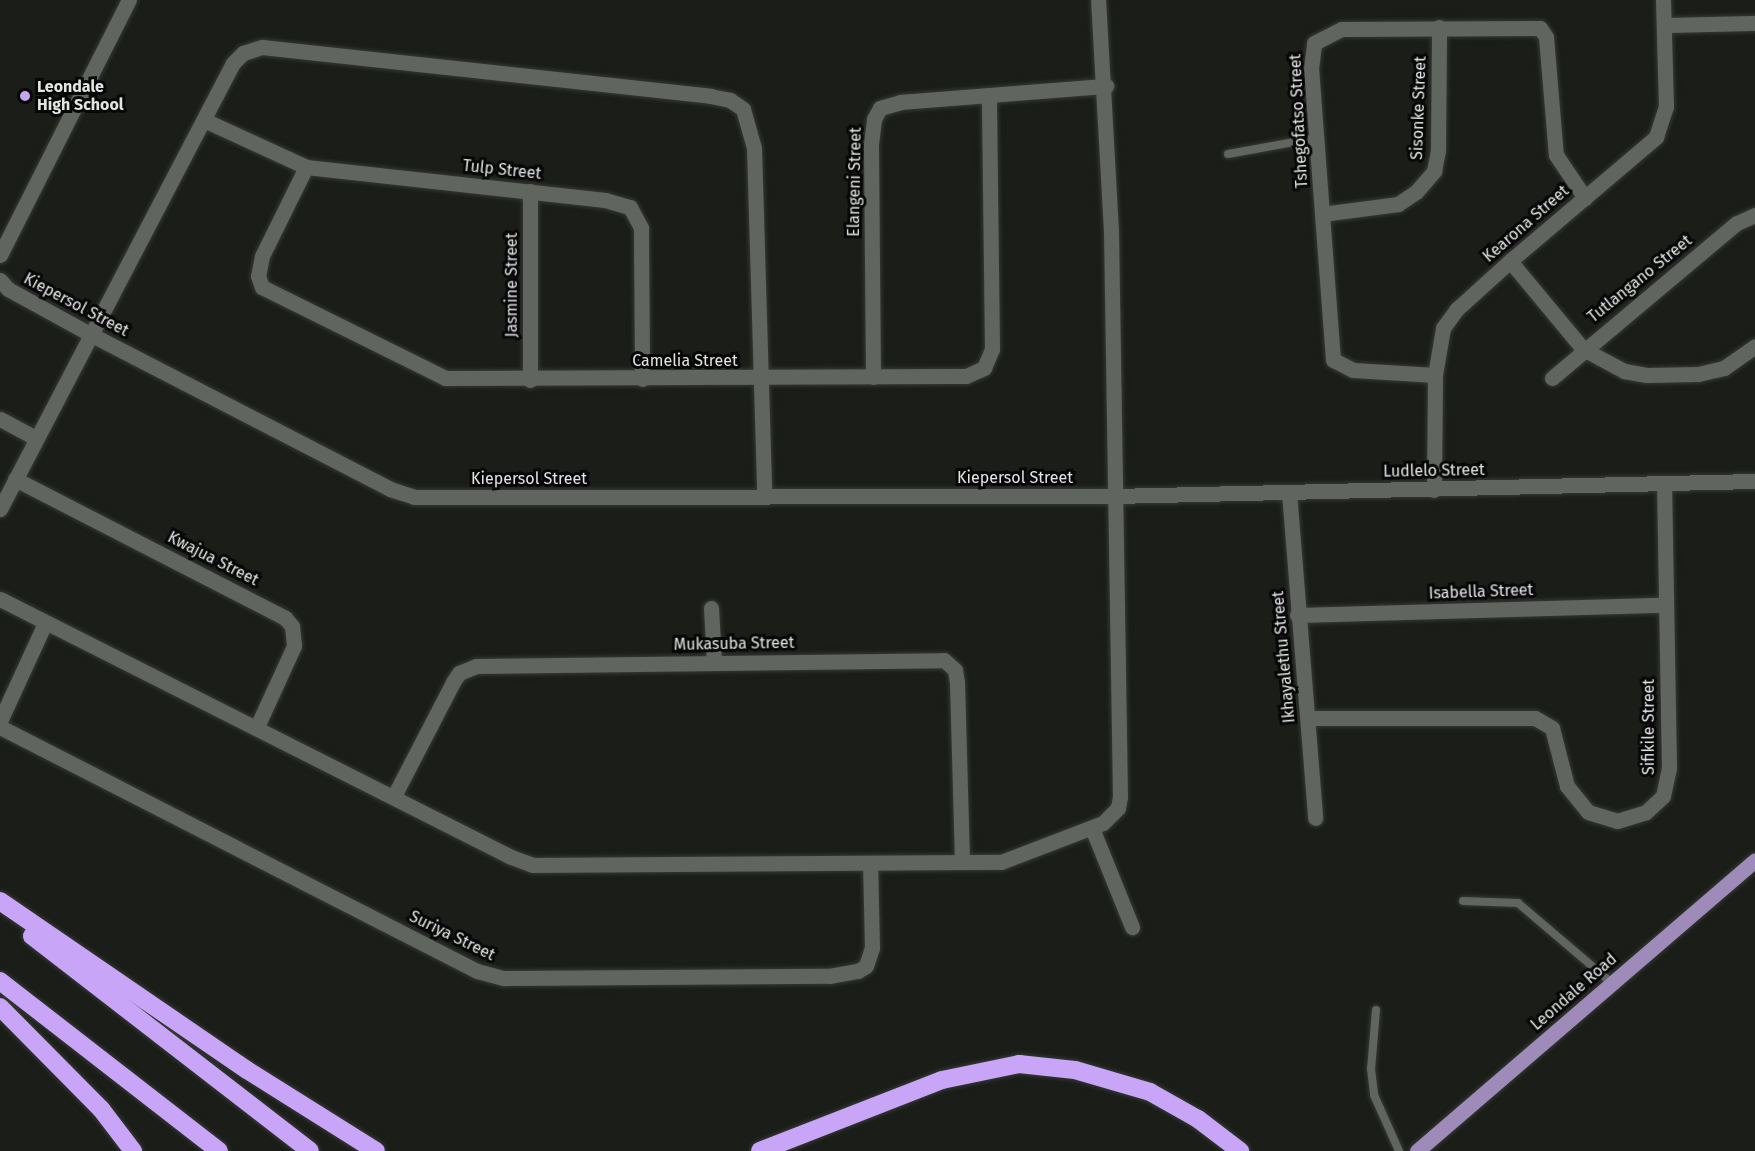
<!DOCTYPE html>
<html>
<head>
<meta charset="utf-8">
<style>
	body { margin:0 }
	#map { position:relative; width:1755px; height:1151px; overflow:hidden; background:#1a1d18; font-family:"Fira Sans",sans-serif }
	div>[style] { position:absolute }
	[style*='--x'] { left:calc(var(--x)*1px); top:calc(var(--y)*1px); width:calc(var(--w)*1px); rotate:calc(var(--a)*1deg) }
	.roads { filter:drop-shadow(0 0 2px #363935) drop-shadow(0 0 2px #363935) }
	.lane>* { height:8px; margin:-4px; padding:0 4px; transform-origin:4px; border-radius:4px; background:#61655f }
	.street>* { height:15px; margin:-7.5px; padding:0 7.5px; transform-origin:7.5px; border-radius:7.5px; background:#61655f }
	.primary>* { height:15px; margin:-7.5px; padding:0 7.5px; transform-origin:7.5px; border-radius:7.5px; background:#9f8bba }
	.highway>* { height:18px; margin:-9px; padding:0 9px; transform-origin:9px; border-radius:9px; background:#c8a5f7 }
	.dots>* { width:16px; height:16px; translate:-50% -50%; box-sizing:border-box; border:3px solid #060706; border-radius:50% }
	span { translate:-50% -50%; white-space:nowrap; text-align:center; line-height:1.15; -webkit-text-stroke:6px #060706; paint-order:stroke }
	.poi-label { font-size:16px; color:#e2e5e1; font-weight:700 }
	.left { translate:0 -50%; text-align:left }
	.street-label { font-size:16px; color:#e2e5e1 }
</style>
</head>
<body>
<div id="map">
	<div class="roads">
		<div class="lane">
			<div style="--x:1228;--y:154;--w:89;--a:-10.3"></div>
			<div style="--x:1463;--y:901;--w:55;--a:2.1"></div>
			<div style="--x:1518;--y:903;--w:123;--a:40.4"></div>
			<div style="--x:1376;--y:1010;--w:59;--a:94.8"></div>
			<div style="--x:1371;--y:1069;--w:26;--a:83"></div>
			<div style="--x:1374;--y:1095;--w:61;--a:65.9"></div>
		</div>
		<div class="street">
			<div style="--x:1664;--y:25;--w:91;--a:-1.3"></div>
			<div style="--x:204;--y:120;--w:112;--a:24.7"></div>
			<div style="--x:306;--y:167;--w:301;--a:6.3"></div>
			<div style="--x:605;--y:200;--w:26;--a:16"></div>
			<div style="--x:630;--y:207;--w:24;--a:62"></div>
			<div style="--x:641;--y:228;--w:151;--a:89.6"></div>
			<div style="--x:306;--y:167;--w:99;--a:116.3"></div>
			<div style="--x:262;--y:256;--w:20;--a:101"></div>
			<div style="--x:258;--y:276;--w:12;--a:70"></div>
			<div style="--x:262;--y:287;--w:204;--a:26.4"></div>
			<div style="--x:445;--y:378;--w:521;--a:-0.22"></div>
			<div style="--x:966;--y:376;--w:20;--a:-24"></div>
			<div style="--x:984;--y:368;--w:21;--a:-67"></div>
			<div style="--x:992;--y:349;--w:254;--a:-90.7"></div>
			<div style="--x:1322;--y:214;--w:77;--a:-7.5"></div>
			<div style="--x:1398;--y:204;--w:22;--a:-34"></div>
			<div style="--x:1416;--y:192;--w:28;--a:-49"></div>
			<div style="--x:1434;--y:171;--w:21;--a:-79"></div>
			<div style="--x:1438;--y:150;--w:123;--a:-89.5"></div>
			<div style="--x:0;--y:255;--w:286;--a:-63.2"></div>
			<div style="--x:1510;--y:261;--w:114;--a:50.3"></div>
			<div style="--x:1583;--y:349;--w:47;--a:28.2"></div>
			<div style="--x:1624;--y:371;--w:23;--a:10"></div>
			<div style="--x:1647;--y:375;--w:51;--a:-1.1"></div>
			<div style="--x:1698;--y:374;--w:27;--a:-13"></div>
			<div style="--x:1724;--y:368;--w:38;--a:-35"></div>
			<div style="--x:0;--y:280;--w:12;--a:48"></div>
			<div style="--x:8;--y:289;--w:94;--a:28.8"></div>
			<div style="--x:90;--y:334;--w:338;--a:27.3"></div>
			<div style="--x:390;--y:489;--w:25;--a:18"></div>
			<div style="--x:414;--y:497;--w:699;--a:-0.08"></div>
			<div style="--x:1113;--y:496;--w:642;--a:-1.34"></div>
			<div style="--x:1435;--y:375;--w:82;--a:-176.5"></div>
			<div style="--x:1353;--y:370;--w:22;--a:-153"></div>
			<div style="--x:1333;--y:360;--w:292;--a:-94.3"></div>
			<div style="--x:1311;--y:69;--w:26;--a:-83"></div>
			<div style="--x:1314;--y:43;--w:31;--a:-27"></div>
			<div style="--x:1342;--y:29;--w:198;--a:-0.3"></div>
			<div style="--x:1540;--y:28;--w:11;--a:56"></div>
			<div style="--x:1546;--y:37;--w:118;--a:85.2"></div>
			<div style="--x:1556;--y:155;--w:52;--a:56"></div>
			<div style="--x:873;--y:377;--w:233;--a:-90.5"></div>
			<div style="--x:871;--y:144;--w:25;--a:-83"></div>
			<div style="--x:874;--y:119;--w:13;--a:-61"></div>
			<div style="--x:880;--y:108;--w:22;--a:-16"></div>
			<div style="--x:901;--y:102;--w:206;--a:-4.5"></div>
			<div style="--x:1552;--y:378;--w:241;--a:-40"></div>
			<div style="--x:1737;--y:223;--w:20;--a:-24"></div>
			<div style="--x:530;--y:380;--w:189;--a:-90"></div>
			<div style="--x:0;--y:419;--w:40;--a:28"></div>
			<div style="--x:15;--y:479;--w:304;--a:27.2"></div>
			<div style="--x:285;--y:618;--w:11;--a:49"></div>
			<div style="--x:292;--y:626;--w:20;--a:84"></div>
			<div style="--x:294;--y:646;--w:89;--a:114.6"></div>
			<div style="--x:1434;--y:490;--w:115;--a:-89.5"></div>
			<div style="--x:1435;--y:375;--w:48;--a:-80.3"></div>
			<div style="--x:1443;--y:328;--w:24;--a:-54"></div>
			<div style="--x:1457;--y:309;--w:72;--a:-42.2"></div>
			<div style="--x:1510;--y:261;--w:192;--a:-40.3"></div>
			<div style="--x:1656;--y:137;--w:32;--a:-72"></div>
			<div style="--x:1666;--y:107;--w:107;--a:-91.6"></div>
			<div style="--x:1289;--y:492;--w:327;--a:85.4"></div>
			<div style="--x:0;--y:509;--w:503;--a:-62.42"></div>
			<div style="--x:233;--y:63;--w:14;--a:-45"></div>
			<div style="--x:243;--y:53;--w:20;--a:-18"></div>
			<div style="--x:262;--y:47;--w:451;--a:6.2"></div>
			<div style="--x:710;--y:96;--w:20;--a:11"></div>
			<div style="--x:730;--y:100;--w:16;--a:35"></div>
			<div style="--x:743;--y:109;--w:41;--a:74.2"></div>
			<div style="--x:754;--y:148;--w:347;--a:88.3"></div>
			<div style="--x:0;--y:599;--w:572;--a:26.79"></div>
			<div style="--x:511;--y:857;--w:23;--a:20"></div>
			<div style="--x:533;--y:865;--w:468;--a:-0.4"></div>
			<div style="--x:1001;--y:862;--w:109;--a:-20.9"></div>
			<div style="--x:1103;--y:823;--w:21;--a:-45"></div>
			<div style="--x:1118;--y:808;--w:11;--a:-80"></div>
			<div style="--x:1120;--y:797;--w:566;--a:-90.91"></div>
			<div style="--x:1111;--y:231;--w:231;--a:-93.2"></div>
			<div style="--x:711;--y:608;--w:54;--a:86.8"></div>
			<div style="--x:1297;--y:615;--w:368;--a:-1.6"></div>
			<div style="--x:1308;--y:718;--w:227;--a:0"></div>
			<div style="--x:1535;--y:718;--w:20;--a:30"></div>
			<div style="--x:1552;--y:728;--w:60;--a:75.5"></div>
			<div style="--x:1567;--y:786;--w:33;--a:51"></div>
			<div style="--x:1588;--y:812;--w:30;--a:17"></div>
			<div style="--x:1617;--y:821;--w:30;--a:-17"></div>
			<div style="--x:1646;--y:812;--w:23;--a:-43"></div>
			<div style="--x:1663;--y:796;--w:29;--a:-78"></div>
			<div style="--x:1669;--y:768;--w:284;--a:-91"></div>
			<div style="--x:0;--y:721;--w:108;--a:-65.3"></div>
			<div style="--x:0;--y:727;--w:536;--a:27.09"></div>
			<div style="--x:477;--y:971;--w:28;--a:15"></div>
			<div style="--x:504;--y:978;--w:325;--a:-0.4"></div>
			<div style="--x:829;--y:976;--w:29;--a:-10"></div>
			<div style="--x:858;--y:971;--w:9;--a:-32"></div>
			<div style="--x:866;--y:966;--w:19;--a:-72"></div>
			<div style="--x:872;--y:948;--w:85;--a:-91.3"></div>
			<div style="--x:394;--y:796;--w:128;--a:-62.6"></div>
			<div style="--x:453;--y:682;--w:11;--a:-56"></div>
			<div style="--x:459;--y:673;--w:18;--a:-22"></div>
			<div style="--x:476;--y:666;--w:468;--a:-0.7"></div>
			<div style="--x:944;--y:660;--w:15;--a:42"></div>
			<div style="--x:955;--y:670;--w:12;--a:81"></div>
			<div style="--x:957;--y:682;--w:179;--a:88.4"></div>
			<div style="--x:1092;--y:828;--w:107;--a:68"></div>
		</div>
		<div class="primary">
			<div style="--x:1417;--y:1151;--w:446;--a:-40.7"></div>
		</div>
		<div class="highway">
			<div style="--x:0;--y:901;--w:299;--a:34.4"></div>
			<div style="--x:247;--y:1070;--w:152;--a:32.1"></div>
			<div style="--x:32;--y:936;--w:351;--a:37.7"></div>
			<div style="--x:0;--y:981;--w:277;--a:37.8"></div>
			<div style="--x:0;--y:1007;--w:144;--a:45.3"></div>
			<div style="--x:101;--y:1109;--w:53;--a:52.7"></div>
			<div style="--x:760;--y:1151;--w:195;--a:-21.3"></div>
			<div style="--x:942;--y:1080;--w:79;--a:-11.7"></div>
			<div style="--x:1019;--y:1064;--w:56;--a:6.1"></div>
			<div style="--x:1075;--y:1070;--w:78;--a:16.3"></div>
			<div style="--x:1150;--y:1092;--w:55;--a:29.4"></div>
			<div style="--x:1198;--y:1119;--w:53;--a:37.3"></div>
		</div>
	</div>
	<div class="dots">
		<div style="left:25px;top:96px;background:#c6a6f0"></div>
	</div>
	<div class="poi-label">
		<span class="left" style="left:37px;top:96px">Leondale<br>High School</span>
	</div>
	<div class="street-label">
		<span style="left:1419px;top:108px;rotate:-88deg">Sisonke Street</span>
		<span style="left:1299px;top:121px;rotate:-93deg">Tshegofatso Street</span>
		<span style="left:502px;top:170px;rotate:6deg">Tulp Street</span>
		<span style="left:855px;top:182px;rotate:-89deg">Elangeni Street</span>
		<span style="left:1526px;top:224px;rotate:-41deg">Kearona Street</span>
		<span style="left:1640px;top:279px;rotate:-39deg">Tutlangano Street</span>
		<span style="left:512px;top:285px;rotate:-90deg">Jasmine Street</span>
		<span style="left:76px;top:305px;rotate:28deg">Kiepersol Street</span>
		<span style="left:685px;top:361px">Camelia Street</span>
		<span style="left:1434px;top:471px;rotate:-1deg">Ludlelo Street</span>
		<span style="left:1015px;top:478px">Kiepersol Street</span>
		<span style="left:529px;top:479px">Kiepersol Street</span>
		<span style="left:213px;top:559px;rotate:27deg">Kwajua Street</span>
		<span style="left:1481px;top:592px;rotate:-2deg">Isabella Street</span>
		<span style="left:734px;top:644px;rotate:-1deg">Mukasuba Street</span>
		<span style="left:1284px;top:657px;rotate:-95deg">Ikhayalethu Street</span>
		<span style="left:1649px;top:727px;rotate:-90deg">Sifikile Street</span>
		<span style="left:452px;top:936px;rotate:26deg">Suriya Street</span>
		<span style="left:1574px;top:992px;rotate:-41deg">Leondale Road</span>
	</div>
</div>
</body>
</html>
